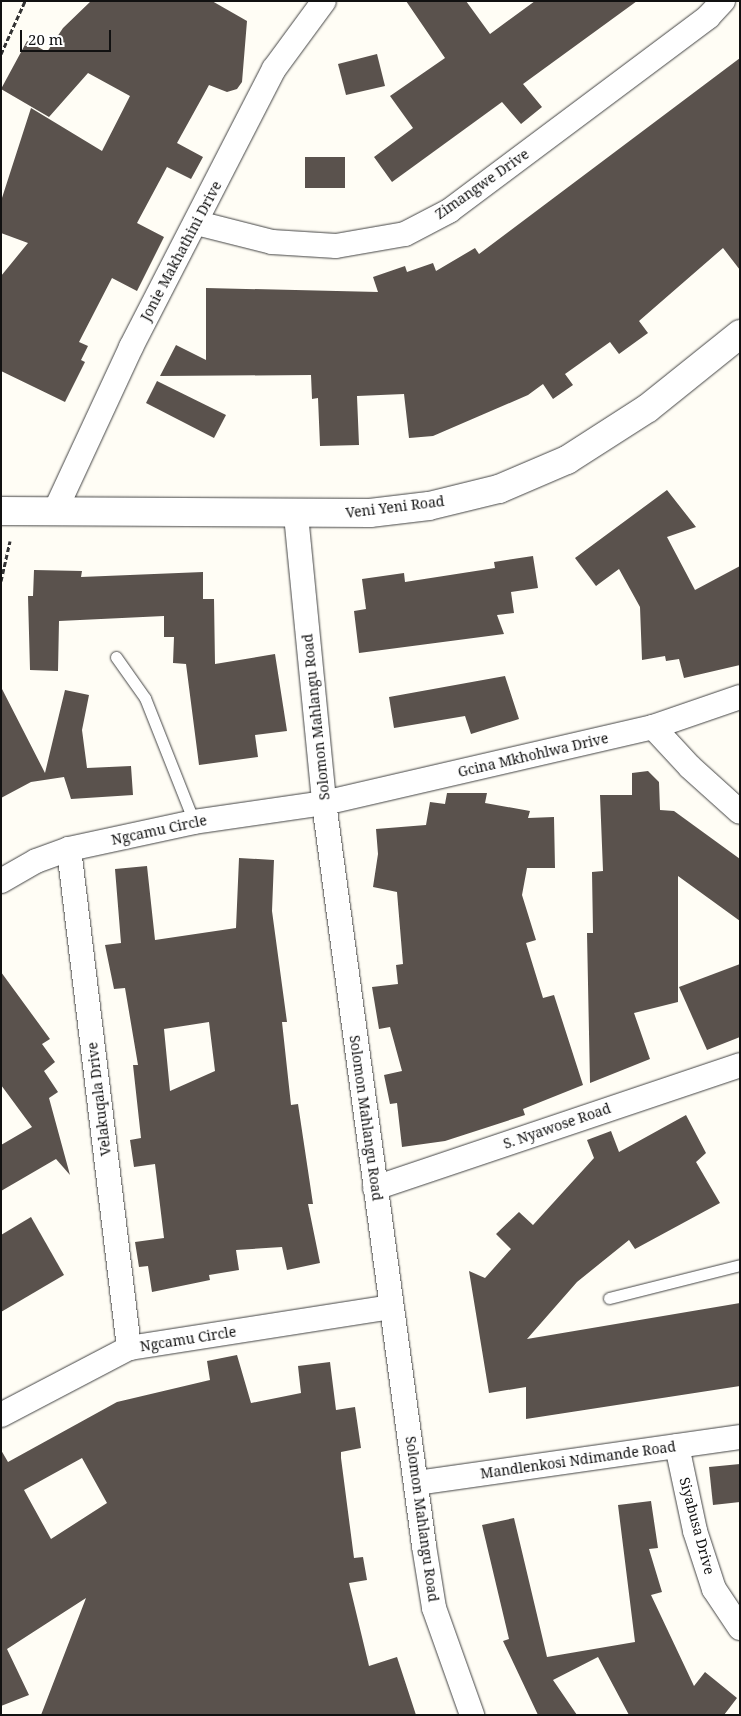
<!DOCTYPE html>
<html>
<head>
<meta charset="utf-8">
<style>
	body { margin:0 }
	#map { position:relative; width:741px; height:1716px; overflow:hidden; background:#fffdf5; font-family:"Noto Serif",serif }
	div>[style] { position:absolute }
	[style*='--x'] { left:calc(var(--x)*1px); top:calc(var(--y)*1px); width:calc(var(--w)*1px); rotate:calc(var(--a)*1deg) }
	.building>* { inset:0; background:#5a524d }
	.path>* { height:3px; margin-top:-1.5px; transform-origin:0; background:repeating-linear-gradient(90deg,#333 0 5px,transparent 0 7.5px) }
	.roads { filter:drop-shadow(0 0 1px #444) drop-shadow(0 0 1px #444) }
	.service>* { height:11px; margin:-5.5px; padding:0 5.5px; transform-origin:5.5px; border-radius:5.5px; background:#fff }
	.minor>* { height:24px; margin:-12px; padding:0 12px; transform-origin:12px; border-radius:12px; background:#fff }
	.tertiary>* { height:28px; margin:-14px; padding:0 14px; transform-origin:14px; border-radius:14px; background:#fff }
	span { translate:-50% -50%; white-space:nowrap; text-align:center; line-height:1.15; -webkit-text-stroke:5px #fff; paint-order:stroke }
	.street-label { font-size:14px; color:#111 }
	.frame { position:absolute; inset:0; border:2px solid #111; pointer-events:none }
	.scale { position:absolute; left:20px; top:30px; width:91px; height:22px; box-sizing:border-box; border:2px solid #111; border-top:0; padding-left:6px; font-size:15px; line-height:18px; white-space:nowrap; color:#111; -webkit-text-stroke:4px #fff; paint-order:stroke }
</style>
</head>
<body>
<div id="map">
	<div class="building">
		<div style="clip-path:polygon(91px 1px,212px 1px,247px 21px,242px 82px,237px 89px,227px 92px,209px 85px,203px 96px,177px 143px,203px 157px,191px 179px,167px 167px,137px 223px,164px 237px,137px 291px,112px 278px,79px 342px,88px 346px,81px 360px,85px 362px,65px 402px,1px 371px,1px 276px,28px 243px,1px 233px,1px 201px,31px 108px,102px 151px,130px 96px,88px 73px,49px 117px,1px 89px,27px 41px,47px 52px,63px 28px)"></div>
		<div style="clip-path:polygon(406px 1px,466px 1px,490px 34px,535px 1px,637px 1px,523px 84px,542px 107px,521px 124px,502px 102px,392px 182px,374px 157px,413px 128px,390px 96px,445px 58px)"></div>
		<div style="clip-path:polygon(377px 54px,385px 86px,346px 95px,338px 64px)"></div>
		<div style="clip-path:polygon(740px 58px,740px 270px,723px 248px,639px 321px,648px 333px,619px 354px,610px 342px,565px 374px,573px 385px,553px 399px,543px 384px,528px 395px,433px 436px,409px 438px,404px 394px,357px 396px,359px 445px,320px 446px,318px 398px,312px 399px,311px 375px,160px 376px,176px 345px,206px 360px,206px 288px,378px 292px,373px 277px,405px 266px,407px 272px,433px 263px,436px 271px,475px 248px,479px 254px)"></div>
		<div style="clip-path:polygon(305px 157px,345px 157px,345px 188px,305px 188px)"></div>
		<div style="clip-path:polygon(157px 381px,226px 415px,214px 438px,146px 403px)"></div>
		<div style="clip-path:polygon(667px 490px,696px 527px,667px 537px,695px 590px,740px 566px,740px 665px,684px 678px,679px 659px,666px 661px,665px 656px,642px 660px,640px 607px,619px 569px,596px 586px,575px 558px)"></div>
		<div style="clip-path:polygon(533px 556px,538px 588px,511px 592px,514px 613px,497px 615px,504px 634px,359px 653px,354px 611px,366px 609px,362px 579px,404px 573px,405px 582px,495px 568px,494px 562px)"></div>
		<div style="clip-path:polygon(34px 570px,82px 571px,81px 577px,203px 572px,203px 599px,214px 599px,215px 664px,275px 654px,287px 731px,255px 735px,258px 757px,199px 765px,186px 664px,173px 663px,174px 637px,164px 637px,164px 616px,59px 621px,58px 671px,30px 670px,28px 596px,33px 596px)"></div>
		<div style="clip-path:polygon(505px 676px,519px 719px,471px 734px,465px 716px,394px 728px,389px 697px)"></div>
		<div style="clip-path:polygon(1px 687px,45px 773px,65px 690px,89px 695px,82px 730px,87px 768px,131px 766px,133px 795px,71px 799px,64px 777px,31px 782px,1px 798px)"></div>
		<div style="clip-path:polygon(648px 771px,659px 782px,660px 810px,674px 811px,740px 859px,740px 921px,678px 876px,678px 1002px,634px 1013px,650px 1059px,590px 1083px,587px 933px,593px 933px,592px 872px,603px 871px,600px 795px,632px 795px,632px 773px)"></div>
		<div style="clip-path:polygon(447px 793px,487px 793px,485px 803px,530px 811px,528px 818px,554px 817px,555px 868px,527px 868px,522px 895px,536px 940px,526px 943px,543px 998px,554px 995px,583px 1085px,523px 1109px,525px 1115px,445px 1141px,402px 1147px,397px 1103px,390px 1104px,384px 1075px,402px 1071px,390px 1027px,379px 1029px,372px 987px,398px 984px,396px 965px,403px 964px,397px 892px,373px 887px,378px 854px,376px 829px,426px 825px,430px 802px,445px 804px)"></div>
		<div style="clip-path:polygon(evenodd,239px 858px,274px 860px,272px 911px,287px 1022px,282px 1022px,291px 1105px,298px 1104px,313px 1204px,308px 1204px,320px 1263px,287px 1270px,282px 1247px,236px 1250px,239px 1270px,209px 1275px,210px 1280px,152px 1292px,148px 1266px,139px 1267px,135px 1242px,164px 1238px,155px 1164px,134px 1167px,130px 1140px,141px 1138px,133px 1065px,138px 1065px,125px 988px,114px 989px,105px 945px,121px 943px,115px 869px,147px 866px,155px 940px,236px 928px,239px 858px,209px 1022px,215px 1071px,170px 1091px,164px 1029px,209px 1022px)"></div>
		<div style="clip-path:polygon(740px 964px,740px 1037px,707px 1050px,679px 987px)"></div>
		<div style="clip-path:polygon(1px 972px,50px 1039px,42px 1044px,55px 1062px,44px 1071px,58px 1092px,49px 1098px,70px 1175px,56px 1159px,1px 1191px,1px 1145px,32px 1127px,1px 1085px)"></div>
		<div style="clip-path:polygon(686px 1115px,706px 1153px,696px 1162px,720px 1203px,635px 1249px,629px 1240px,577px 1282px,527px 1339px,740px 1303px,740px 1386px,526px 1419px,526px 1387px,489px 1393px,469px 1271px,485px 1278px,511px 1249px,496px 1234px,519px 1212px,533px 1225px,594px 1158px,587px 1140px,611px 1131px,619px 1152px)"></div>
		<div style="clip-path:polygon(31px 1217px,64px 1275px,1px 1312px,1px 1235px)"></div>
		<div style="clip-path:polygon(evenodd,237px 1355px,251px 1403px,301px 1393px,298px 1366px,330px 1362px,336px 1410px,355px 1407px,361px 1448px,341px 1452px,341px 1458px,354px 1558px,363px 1557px,367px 1580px,349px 1583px,369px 1666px,397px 1657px,416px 1715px,41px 1715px,86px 1598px,7px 1649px,29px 1695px,1px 1706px,1px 1450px,8px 1462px,117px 1402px,210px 1380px,207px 1361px,237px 1355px,82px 1458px,107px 1503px,51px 1539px,24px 1490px,82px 1458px)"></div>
		<div style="clip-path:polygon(740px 1464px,740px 1502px,713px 1505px,709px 1467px)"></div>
		<div style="clip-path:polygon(651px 1501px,658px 1548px,649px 1549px,662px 1592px,651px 1595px,694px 1686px,705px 1672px,737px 1698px,724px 1715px,629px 1715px,598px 1657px,553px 1680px,577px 1715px,538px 1715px,503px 1641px,509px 1639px,482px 1525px,514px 1518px,547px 1657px,635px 1642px,618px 1505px)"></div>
	</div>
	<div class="path">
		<div style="--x:1;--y:54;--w:58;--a:-65.6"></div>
		<div style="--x:1;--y:581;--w:41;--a:-77.3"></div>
	</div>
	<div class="roads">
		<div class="service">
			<div style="--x:116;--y:657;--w:50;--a:54.7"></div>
			<div style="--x:145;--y:698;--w:133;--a:68.4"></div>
			<div style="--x:609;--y:1298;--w:135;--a:-14.1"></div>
		</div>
		<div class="minor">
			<div style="--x:197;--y:223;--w:77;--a:14.2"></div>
			<div style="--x:272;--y:242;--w:64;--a:3.6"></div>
			<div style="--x:336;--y:246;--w:70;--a:-9.9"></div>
			<div style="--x:405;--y:234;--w:50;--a:-27.6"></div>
			<div style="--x:449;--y:211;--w:324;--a:-36.8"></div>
			<div style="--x:708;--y:17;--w:22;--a:-47"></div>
			<div style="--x:55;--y:511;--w:181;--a:-65.1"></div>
			<div style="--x:131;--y:347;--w:313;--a:-62.8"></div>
			<div style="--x:274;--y:69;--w:84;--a:-53.7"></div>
			<div style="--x:296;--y:515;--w:289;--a:84.4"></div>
			<div style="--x:324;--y:803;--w:750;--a:82.33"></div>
			<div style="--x:424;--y:1546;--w:63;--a:80.8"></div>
			<div style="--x:434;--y:1608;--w:114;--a:70.4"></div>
			<div style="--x:653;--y:727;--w:54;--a:47.2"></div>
			<div style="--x:690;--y:767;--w:67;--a:42"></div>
			<div style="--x:69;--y:849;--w:503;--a:83.14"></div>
			<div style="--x:1;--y:881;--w:40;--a:-29.7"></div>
			<div style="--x:36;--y:861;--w:35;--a:-20"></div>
			<div style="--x:69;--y:849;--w:128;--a:-12.2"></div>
			<div style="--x:194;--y:822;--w:131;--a:-8.3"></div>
			<div style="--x:324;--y:803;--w:338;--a:-13"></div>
			<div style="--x:653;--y:727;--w:92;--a:-19"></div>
			<div style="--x:375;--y:1188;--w:385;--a:-18.6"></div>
			<div style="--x:1;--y:1415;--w:144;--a:-27.6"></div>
			<div style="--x:129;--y:1348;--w:264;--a:-8.9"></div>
			<div style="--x:677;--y:1446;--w:87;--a:78"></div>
			<div style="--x:695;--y:1531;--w:61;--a:71.9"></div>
			<div style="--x:714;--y:1589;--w:47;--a:56.3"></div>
			<div style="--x:417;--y:1483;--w:326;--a:-8.1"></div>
		</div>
		<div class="tertiary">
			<div style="--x:1;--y:511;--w:369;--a:0.3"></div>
			<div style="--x:370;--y:513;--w:59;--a:-6.8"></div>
			<div style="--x:429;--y:506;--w:72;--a:-13.7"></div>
			<div style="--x:499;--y:489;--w:74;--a:-23.1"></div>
			<div style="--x:567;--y:460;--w:96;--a:-32.7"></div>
			<div style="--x:648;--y:408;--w:118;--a:-38.8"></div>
		</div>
	</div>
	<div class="street-label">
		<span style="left:482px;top:184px;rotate:-35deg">Zimangwe Drive</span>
		<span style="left:181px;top:251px;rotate:-62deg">Jonie Makhathini Drive</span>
		<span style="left:395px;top:507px;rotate:-7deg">Veni Yeni Road</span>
		<span style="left:316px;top:717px;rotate:-96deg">Solomon Mahlangu Road</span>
		<span style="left:533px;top:755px;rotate:-13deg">Gcina Mkhohlwa Drive</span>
		<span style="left:159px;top:830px;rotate:-12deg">Ngcamu Circle</span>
		<span style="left:99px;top:1099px;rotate:-97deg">Velakuqala Drive</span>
		<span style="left:366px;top:1118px;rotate:82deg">Solomon Mahlangu Road</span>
		<span style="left:557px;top:1126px;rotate:-19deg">S. Nyawose Road</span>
		<span style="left:188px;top:1339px;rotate:-9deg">Ngcamu Circle</span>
		<span style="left:578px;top:1460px;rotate:-8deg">Mandlenkosi Ndimande Road</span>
		<span style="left:422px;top:1519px;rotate:82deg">Solomon Mahlangu Road</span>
		<span style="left:697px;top:1526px;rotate:75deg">Siyabusa Drive</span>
	</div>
	<div class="frame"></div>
	<div class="scale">20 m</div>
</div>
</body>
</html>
